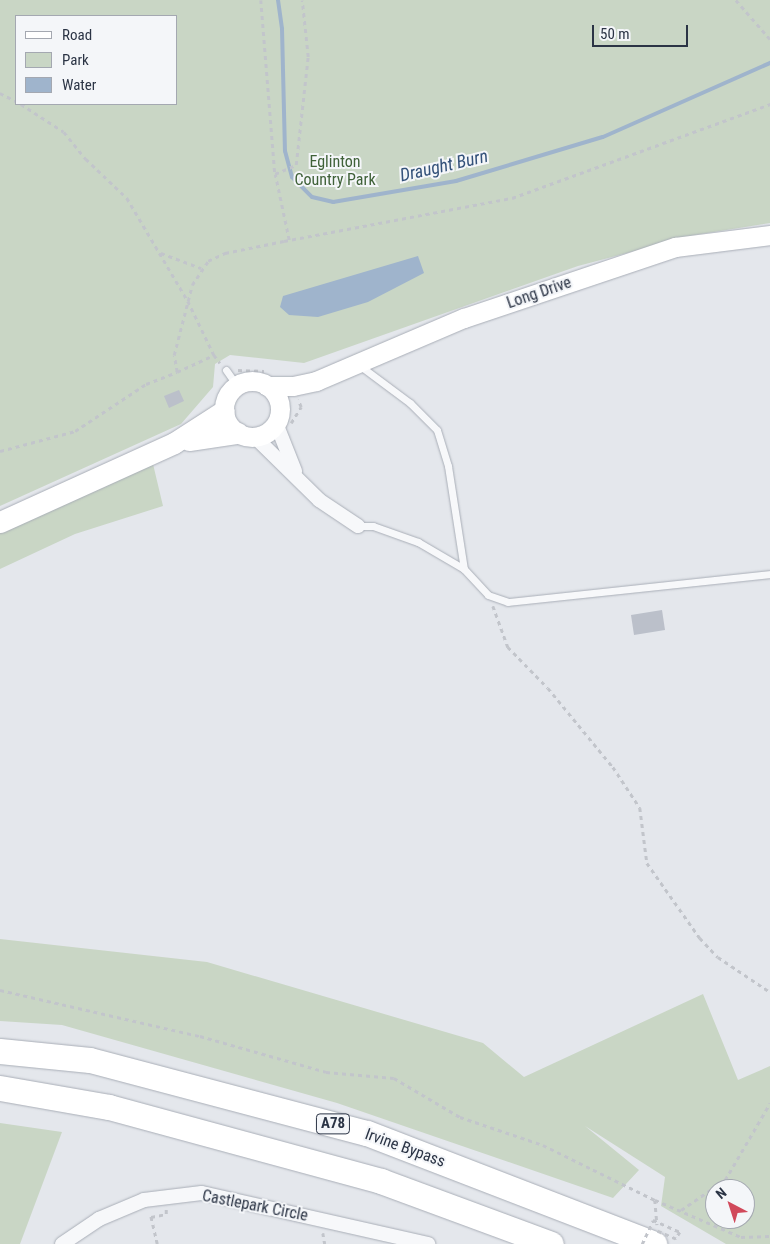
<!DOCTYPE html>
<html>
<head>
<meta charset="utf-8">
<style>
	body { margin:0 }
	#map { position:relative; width:770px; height:1244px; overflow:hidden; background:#e4e7ec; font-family:"Roboto Condensed",sans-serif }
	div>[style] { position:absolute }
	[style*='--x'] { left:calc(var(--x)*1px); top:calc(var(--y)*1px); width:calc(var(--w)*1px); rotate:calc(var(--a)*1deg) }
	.green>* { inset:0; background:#c9d6c5 }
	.water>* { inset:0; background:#9fb4cc }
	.stream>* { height:4px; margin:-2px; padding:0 2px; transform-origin:2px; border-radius:2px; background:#9fb4cc }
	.building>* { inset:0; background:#bbc0ca }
	.path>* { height:2.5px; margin-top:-1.25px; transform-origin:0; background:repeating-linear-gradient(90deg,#c2c5cb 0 4px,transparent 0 8px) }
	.roads { filter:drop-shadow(0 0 1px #a9aeb7) drop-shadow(0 0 1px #a9aeb7) }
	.lane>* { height:7px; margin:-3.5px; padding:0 3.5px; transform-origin:3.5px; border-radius:3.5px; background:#f7f8fa }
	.street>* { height:14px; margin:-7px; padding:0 7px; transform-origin:7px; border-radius:7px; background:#f7f8fa }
	.secondary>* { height:19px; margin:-9.5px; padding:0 9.5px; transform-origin:9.5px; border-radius:9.5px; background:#fff }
	.secondary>.ring { margin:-9.5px; padding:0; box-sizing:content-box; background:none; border:19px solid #fff; border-radius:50% }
	.primary>* { height:21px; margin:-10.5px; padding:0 10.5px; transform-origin:10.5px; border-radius:10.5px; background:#fff }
	.highway>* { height:25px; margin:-12.5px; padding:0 12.5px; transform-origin:12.5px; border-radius:12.5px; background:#fff }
	.path-bridge>* { height:2.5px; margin-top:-1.25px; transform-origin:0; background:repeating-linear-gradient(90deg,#c2c5cb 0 4px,transparent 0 8px) }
	span { translate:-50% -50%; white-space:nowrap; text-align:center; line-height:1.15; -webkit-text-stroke:4px #f4f6f9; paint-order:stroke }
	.shield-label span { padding:1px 4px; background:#f4f6f9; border:1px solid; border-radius:4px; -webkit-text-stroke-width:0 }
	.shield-label { font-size:15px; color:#2b3445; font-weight:700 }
	.park-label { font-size:16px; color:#3f6138 }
	.street-label { font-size:16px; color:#2b3445 }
	.water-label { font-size:18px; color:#34527a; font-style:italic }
	.legend { position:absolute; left:15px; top:15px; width:162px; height:90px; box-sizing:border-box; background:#f4f6f9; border:1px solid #a4a8b1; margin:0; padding:6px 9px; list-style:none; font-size:15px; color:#2b3445 }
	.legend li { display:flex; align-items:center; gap:10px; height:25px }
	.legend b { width:25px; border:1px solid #a4a8b1 }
	.north { position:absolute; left:705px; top:1179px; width:50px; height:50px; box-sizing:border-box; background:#f4f6f9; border:1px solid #a4a8b1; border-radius:50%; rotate:320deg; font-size:14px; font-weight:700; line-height:20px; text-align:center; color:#2b3445 }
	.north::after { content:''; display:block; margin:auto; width:18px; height:22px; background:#d1495b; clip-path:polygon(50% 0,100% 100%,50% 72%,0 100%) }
	.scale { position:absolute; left:592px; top:25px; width:96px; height:22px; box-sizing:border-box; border:2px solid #2b3445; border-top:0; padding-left:6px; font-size:15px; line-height:18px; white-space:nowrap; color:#2b3445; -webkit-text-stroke:4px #f4f6f9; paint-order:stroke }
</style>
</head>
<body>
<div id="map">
	<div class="green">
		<div style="clip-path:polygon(evenodd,0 0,770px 0,770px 223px,695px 235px,578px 266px,304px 363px,230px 355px,215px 364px,213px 387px,181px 424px,0 506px,0 0,16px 16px,176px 16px,176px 104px,16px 104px,16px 16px)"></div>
		<div style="clip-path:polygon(153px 464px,163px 506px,75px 534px,0 569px,0 523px)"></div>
		<div style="clip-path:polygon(evenodd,0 939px,207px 962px,483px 1043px,524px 1077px,703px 994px,738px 1080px,770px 1066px,770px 1244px,726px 1244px,661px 1206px,665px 1177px,585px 1126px,639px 1170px,613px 1198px,337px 1103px,62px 1025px,0 1021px,0 939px,715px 1189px,745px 1189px,745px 1219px,715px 1219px,715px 1189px)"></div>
		<div style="clip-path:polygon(0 1123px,62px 1132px,20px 1244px,0 1244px)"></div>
	</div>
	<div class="water">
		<div style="clip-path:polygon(418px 256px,424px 273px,368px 302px,318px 317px,289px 315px,280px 307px,283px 296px)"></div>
	</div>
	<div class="stream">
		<div style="--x:278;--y:0;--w:29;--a:82"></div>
		<div style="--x:282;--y:29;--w:122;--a:88.6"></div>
		<div style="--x:285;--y:151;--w:27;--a:75"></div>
		<div style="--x:292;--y:177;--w:28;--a:45"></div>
		<div style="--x:312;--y:197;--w:22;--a:13"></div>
		<div style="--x:333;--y:202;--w:125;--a:-9.7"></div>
		<div style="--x:456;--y:181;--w:153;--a:-16.7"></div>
		<div style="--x:603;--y:137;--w:183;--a:-23.9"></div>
	</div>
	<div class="building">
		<div style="clip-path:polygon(179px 390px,184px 401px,169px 408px,164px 396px)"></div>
		<div style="clip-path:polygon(662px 610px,665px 630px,634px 635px,631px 615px)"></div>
	</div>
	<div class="path">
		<div style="--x:261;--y:0;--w:175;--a:85.4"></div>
		<div style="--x:736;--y:0;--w:52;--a:48.9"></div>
		<div style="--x:0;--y:93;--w:18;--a:27"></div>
		<div style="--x:21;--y:104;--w:51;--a:33.1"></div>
		<div style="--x:64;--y:132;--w:35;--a:51"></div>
		<div style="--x:86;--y:159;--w:57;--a:43.6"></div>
		<div style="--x:127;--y:198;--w:120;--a:59.4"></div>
		<div style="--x:188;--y:301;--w:60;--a:64.3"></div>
		<div style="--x:289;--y:240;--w:67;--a:-102"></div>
		<div style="--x:275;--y:174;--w:23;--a:-23"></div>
		<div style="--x:296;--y:165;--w:109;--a:-83.7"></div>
		<div style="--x:308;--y:57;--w:57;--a:-96"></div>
		<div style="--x:161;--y:253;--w:43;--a:20.6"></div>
		<div style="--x:238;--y:370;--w:26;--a:2"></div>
		<div style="--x:177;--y:372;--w:41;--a:-24.7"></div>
		<div style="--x:214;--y:355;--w:10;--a:53"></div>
		<div style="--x:291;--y:423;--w:19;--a:-58"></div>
		<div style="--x:301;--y:407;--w:8;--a:-113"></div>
		<div style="--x:0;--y:451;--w:78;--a:-14.9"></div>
		<div style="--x:75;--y:431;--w:85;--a:-33.5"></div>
		<div style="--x:146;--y:384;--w:33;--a:-21"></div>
		<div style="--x:177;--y:372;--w:17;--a:-100"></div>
		<div style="--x:174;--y:355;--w:56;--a:-75.5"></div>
		<div style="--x:188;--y:301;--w:16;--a:-76"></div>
		<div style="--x:192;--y:285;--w:29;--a:-56"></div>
		<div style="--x:208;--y:261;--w:19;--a:-25"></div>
		<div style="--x:225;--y:253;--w:60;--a:-11.5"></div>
		<div style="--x:284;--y:241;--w:232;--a:-10.7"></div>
		<div style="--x:512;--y:198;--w:275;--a:-20"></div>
		<div style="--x:493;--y:606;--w:44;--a:69.9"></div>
		<div style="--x:508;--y:647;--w:57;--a:45.7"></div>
		<div style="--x:548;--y:688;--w:102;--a:50.6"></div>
		<div style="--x:613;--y:767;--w:49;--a:56.6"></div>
		<div style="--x:640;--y:808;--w:55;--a:82.7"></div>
		<div style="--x:647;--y:863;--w:92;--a:54.8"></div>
		<div style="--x:700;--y:938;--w:26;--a:47"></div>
		<div style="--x:718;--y:957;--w:63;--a:33.9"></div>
		<div style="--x:0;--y:990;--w:205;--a:13"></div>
		<div style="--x:200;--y:1036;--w:131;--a:15.9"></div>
		<div style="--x:326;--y:1072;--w:68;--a:5"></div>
		<div style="--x:394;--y:1078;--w:77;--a:30.6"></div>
		<div style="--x:460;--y:1117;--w:88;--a:18.6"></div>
		<div style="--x:543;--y:1145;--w:125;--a:26.2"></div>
		<div style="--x:655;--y:1200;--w:25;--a:85"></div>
		<div style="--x:655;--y:1200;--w:94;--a:23.3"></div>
		<div style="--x:741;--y:1237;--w:29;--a:-2"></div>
		<div style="--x:681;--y:1210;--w:53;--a:-34.3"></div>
		<div style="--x:725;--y:1180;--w:89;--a:-59.7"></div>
		<div style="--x:323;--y:1233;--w:11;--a:80"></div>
		<div style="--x:157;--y:1244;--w:28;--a:-103"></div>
		<div style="--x:151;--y:1217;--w:15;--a:-11"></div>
		<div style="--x:166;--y:1214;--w:5;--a:-90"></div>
	</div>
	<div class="roads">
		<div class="lane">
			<div style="--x:359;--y:365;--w:64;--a:36.7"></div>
			<div style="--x:410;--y:403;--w:38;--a:45"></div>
			<div style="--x:437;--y:430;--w:38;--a:73"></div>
			<div style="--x:448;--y:466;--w:104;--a:81.2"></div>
			<div style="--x:226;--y:370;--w:19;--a:55"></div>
			<div style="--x:358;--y:526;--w:15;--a:0"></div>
			<div style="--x:373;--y:526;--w:48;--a:19.6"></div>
			<div style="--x:418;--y:542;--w:53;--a:30.4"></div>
			<div style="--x:464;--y:569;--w:35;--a:47"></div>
			<div style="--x:488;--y:595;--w:21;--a:19"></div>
			<div style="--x:508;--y:602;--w:263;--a:-6.1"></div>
		</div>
		<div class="street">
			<div style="--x:276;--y:423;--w:52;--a:68.4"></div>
			<div style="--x:255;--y:437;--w:90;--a:44.5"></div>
			<div style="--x:319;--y:500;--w:47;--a:33.7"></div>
			<div style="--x:62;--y:1244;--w:45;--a:-34"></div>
			<div style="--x:99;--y:1219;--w:49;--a:-22.9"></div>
			<div style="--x:144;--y:1200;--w:58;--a:-6.9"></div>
			<div style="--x:202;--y:1193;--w:232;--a:12.7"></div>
		</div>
		<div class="secondary">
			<div class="ring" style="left:224px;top:381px;width:37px;height:37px"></div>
			<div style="--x:267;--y:386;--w:26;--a:0"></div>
			<div style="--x:293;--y:386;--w:24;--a:-12"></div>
			<div style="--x:316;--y:381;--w:161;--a:-23.1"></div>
			<div style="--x:464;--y:318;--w:223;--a:-18.6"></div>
			<div style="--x:675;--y:247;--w:96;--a:-7.2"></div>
		</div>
		<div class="primary">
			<div style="--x:189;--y:440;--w:49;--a:-8.3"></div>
			<div style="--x:0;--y:522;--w:191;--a:-24.4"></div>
			<div style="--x:174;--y:443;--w:59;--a:-32.6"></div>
		</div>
		<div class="highway">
			<div style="--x:0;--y:1051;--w:90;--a:5.7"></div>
			<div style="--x:90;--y:1060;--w:286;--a:14.8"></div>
			<div style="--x:367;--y:1133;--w:308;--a:21.1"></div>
			<div style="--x:0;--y:1088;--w:111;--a:9.9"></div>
			<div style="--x:109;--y:1107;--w:282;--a:15.2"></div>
			<div style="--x:381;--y:1181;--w:181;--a:20.3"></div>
		</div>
	</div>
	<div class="path-bridge">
		<div style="--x:642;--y:1244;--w:26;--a:-65"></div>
		<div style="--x:653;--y:1220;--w:30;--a:24"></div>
		<div style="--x:680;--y:1232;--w:8;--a:120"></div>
		<div style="--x:676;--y:1239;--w:21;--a:-157"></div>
	</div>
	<div class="shield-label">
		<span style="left:333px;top:1124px">A78</span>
	</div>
	<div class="park-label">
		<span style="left:335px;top:171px">Eglinton<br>Country Park</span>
	</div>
	<div class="street-label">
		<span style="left:539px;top:293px;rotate:-19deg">Long Drive</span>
		<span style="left:405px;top:1148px;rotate:20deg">Irvine Bypass</span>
		<span style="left:255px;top:1206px;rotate:11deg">Castlepark Circle</span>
	</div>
	<div class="water-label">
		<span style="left:444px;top:166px;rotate:-13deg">Draught Burn</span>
	</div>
	<ul class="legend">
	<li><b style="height:6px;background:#fff"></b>Road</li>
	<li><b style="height:14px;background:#c9d6c5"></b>Park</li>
	<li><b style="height:14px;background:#9fb4cc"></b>Water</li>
	</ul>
	<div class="north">N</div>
	<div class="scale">50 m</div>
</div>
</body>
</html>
